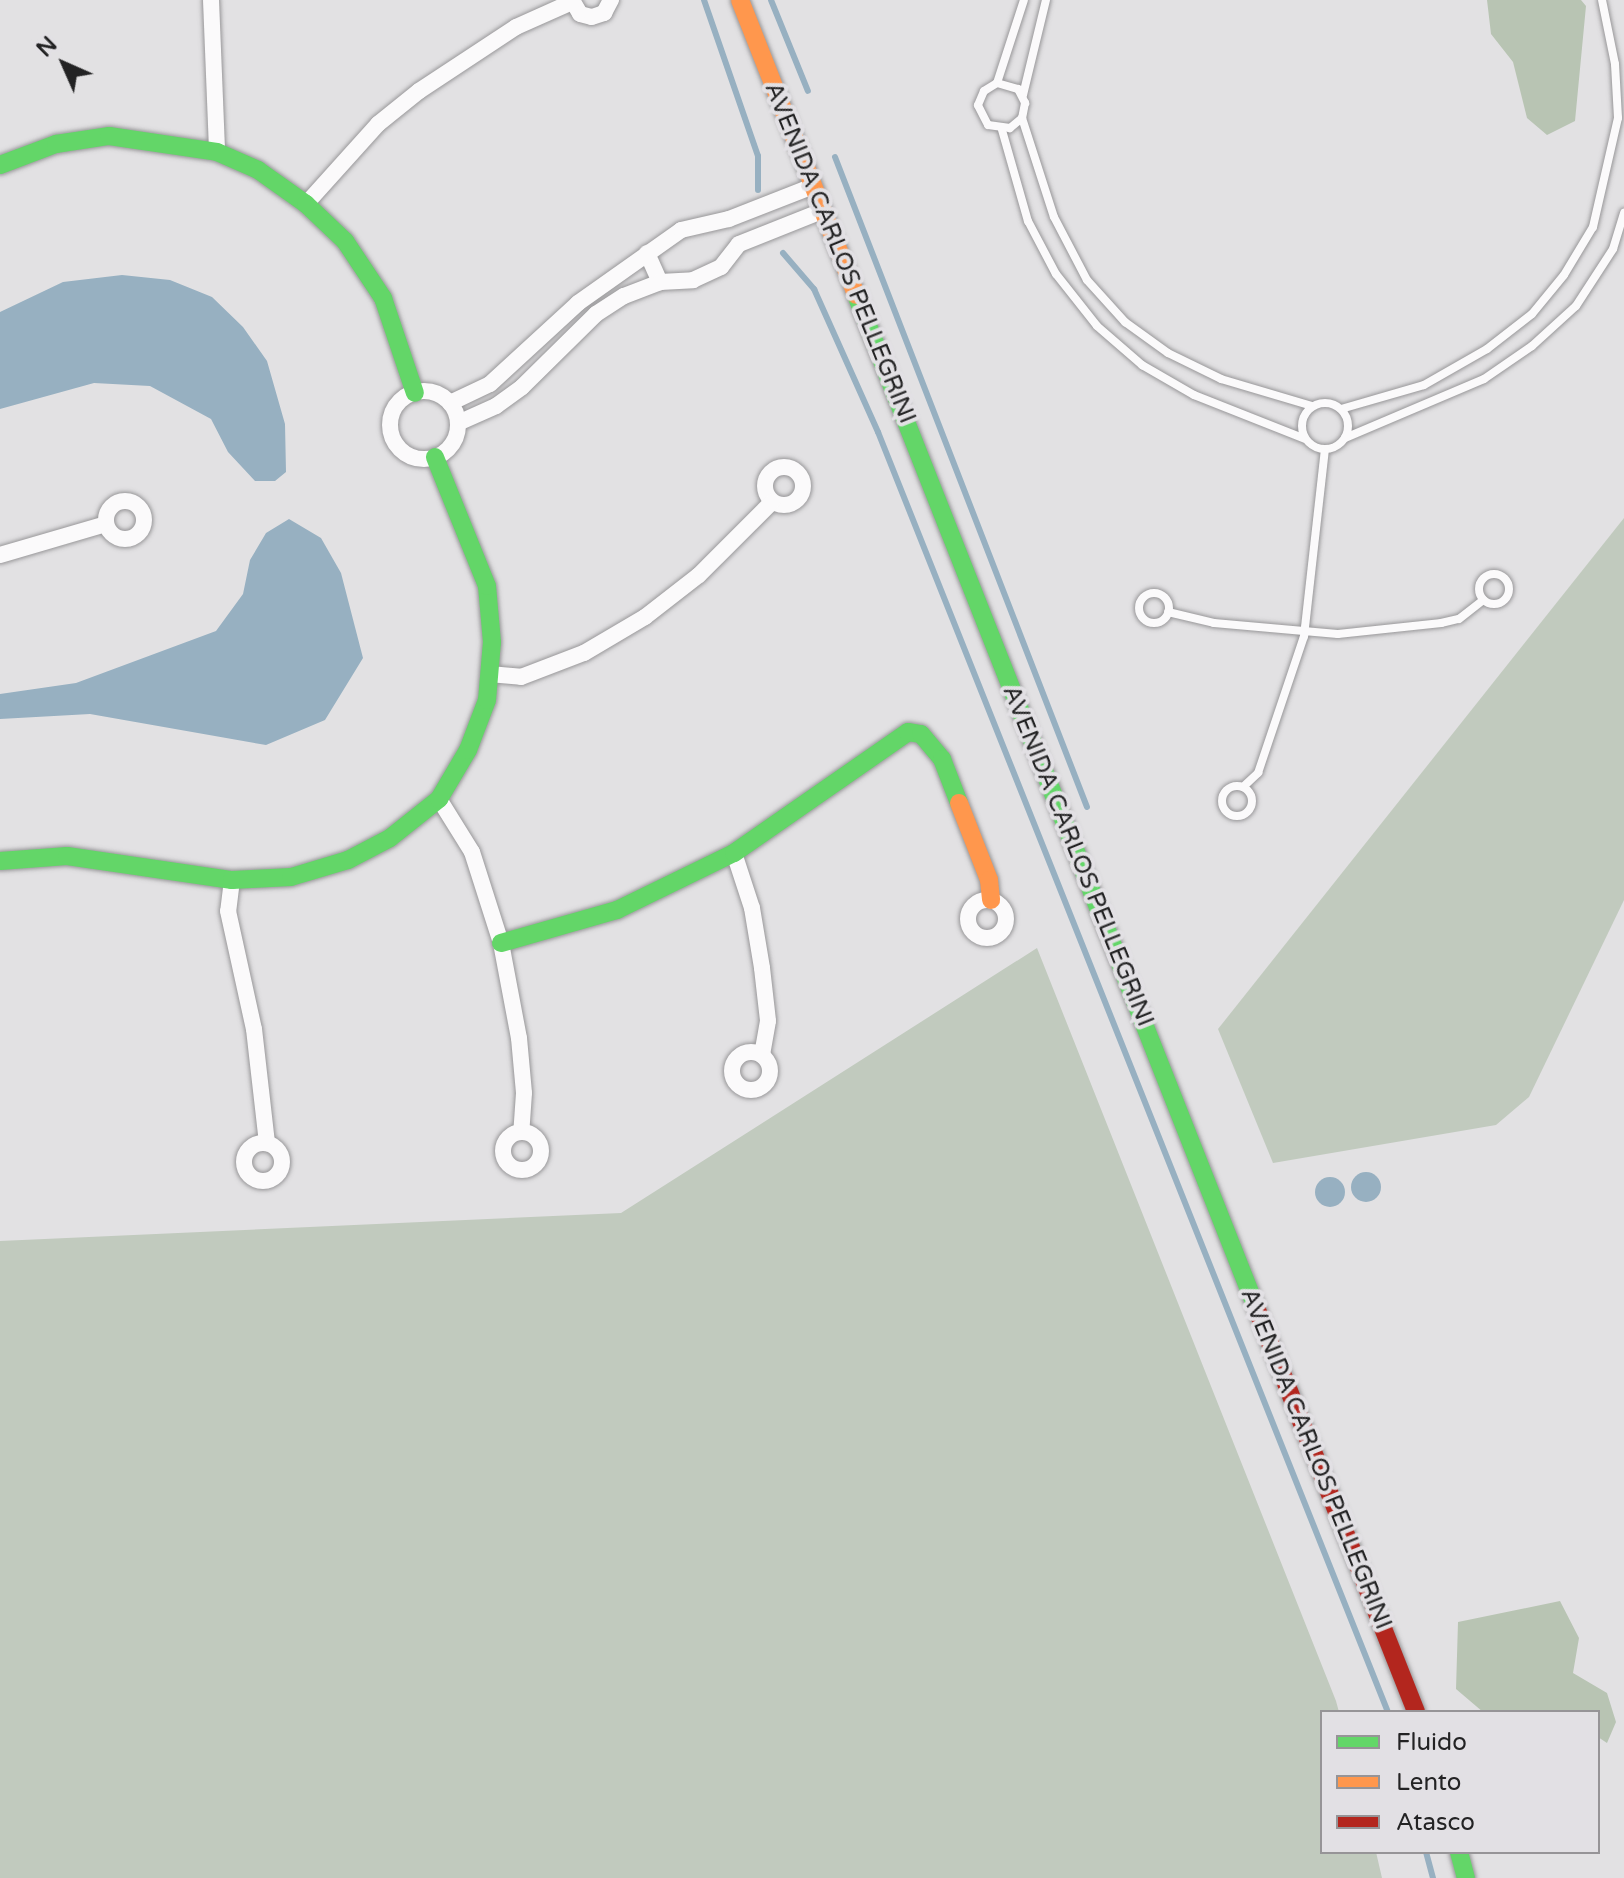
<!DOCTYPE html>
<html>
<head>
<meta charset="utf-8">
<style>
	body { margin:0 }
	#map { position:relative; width:1624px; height:1878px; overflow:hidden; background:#e2e1e3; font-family:"Varela Round",sans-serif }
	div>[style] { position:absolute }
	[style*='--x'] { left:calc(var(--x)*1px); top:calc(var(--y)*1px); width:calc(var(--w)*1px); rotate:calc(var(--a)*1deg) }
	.green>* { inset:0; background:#c1cabe }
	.forest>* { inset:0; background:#b8c4b3 }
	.water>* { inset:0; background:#97b0c1 }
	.round { border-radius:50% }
	.stream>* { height:6px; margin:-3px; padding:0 3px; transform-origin:3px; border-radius:3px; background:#97b0c1 }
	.roads { filter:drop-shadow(0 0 2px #989799) drop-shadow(0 0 2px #989799) }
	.lane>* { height:8px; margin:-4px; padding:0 4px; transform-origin:4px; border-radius:4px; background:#fbfafb }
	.lane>.ring { margin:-4px; padding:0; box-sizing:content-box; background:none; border:8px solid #fbfafb; border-radius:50% }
	.street>* { height:16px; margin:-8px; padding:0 8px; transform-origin:8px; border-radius:8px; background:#fbfafb }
	.street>.ring { margin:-8px; padding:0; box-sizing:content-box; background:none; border:16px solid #fbfafb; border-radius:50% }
	.fast>* { height:18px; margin:-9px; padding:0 9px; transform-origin:9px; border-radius:9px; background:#63d668 }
	.slow>* { height:18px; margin:-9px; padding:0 9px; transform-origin:9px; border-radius:9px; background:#ff974d }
	.jam>* { height:18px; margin:-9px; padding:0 9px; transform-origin:9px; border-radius:9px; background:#b3261e }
	span { translate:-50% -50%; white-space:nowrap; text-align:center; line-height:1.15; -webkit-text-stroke:8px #e2e0e4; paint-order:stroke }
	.street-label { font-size:24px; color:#232324 }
	.legend { position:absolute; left:1320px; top:1710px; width:280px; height:144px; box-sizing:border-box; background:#e2e0e4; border:2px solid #969497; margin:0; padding:10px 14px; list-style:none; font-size:24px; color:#232324 }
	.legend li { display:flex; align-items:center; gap:16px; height:40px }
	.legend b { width:40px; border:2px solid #969497 }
	.north { position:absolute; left:24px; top:24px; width:80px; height:80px; -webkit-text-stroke:6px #e2e0e4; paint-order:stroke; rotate:315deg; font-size:22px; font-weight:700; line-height:32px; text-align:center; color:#232324 }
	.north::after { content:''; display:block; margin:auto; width:28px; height:36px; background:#232324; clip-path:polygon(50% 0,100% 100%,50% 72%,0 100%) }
</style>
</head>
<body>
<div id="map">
	<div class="green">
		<div style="clip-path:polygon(1624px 518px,1624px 900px,1529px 1097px,1496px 1125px,1273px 1163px,1218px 1029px)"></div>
		<div style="clip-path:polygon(1037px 948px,1336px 1701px,1339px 1712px,1322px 1712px,1322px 1852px,1376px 1852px,1382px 1878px,0 1878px,0 1241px,621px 1213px)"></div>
	</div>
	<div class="forest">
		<div style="clip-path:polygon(1487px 0,1581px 0,1586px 6px,1575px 121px,1547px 135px,1527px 118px,1513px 62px,1491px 34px)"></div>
		<div style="clip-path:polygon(1560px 1601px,1579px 1638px,1573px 1673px,1607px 1693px,1616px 1722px,1607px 1743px,1598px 1737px,1598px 1712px,1483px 1712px,1456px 1689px,1458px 1622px)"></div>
	</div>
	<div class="water">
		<div style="clip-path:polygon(122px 275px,170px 280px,212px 297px,243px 327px,267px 361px,285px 424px,286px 472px,275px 481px,255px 481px,228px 452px,211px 419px,150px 386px,94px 383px,0 409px,0 312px,63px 282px)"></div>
		<div style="clip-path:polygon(289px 519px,321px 538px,341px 573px,363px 658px,325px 720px,266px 745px,90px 714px,0 719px,0 694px,76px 683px,216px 631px,243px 594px,250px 560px,266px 533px)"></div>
		<div class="round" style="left:1351px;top:1172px;width:30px;height:30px"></div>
		<div class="round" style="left:1315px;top:1177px;width:30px;height:30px"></div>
	</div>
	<div class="stream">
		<div style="--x:704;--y:0;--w:165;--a:70.9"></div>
		<div style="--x:758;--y:156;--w:34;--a:90"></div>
		<div style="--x:771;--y:0;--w:98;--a:67.9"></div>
		<div style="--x:835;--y:157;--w:697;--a:68.81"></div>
		<div style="--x:783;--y:253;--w:48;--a:49.3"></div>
		<div style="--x:814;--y:289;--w:157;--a:65.9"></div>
		<div style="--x:878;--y:432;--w:1378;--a:68.28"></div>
		<div style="--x:1426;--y:1852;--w:27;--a:75"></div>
	</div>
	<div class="roads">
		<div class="lane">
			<div style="--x:997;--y:83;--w:22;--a:16"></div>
			<div style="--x:1018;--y:89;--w:16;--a:63"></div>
			<div style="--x:1025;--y:103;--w:15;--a:101"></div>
			<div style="--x:1022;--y:118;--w:16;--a:140"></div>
			<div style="--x:1010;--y:128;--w:22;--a:-172"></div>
			<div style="--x:988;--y:125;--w:22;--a:-117"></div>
			<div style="--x:978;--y:105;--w:15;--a:-67"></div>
			<div style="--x:984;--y:91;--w:15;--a:-32"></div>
			<div style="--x:997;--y:83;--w:87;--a:-72"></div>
			<div style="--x:1023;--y:95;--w:98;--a:-76.4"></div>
			<div style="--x:1022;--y:118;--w:104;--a:72.1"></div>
			<div style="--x:1054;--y:217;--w:71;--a:62.4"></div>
			<div style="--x:1087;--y:280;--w:57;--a:47.9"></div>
			<div style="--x:1125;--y:322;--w:53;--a:35.8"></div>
			<div style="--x:1168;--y:353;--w:59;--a:26.1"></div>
			<div style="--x:1221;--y:379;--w:95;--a:16.5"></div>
			<div style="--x:1002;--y:130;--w:95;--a:74.1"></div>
			<div style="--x:1028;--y:221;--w:60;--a:62.2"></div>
			<div style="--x:1056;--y:274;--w:66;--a:51.7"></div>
			<div style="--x:1097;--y:326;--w:60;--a:40.9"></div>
			<div style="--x:1142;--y:365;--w:60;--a:30"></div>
			<div style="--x:1194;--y:395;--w:119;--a:21.6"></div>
			<div class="ring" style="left:1302px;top:403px;width:38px;height:38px"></div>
			<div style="--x:1341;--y:409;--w:86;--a:-16.1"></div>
			<div style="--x:1424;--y:385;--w:73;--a:-29.7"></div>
			<div style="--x:1487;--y:349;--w:57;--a:-37.9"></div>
			<div style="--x:1532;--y:314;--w:50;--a:-50.6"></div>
			<div style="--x:1564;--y:275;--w:56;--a:-58.9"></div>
			<div style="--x:1593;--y:227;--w:112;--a:-77.1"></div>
			<div style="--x:1618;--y:118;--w:54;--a:-93.2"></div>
			<div style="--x:1615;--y:64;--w:65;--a:-101.5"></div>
			<div style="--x:1345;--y:438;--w:151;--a:-23"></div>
			<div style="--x:1484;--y:379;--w:58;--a:-34.5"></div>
			<div style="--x:1532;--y:346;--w:59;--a:-42.3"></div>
			<div style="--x:1576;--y:306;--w:68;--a:-57"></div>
			<div style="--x:1613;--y:249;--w:38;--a:-73"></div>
			<div class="ring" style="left:1479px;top:574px;width:22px;height:22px"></div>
			<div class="ring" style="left:1139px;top:593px;width:22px;height:22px"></div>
			<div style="--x:1168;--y:612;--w:47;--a:13.4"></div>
			<div style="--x:1214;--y:623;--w:124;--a:5.1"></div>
			<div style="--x:1338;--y:634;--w:104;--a:-6.1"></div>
			<div style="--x:1441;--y:623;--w:18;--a:-13"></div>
			<div style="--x:1459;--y:619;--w:31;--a:-38"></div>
			<div class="ring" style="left:1222px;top:786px;width:22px;height:22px"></div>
			<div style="--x:1243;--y:787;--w:21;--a:-43"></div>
			<div style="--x:1258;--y:773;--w:145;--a:-71.4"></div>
			<div style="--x:1304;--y:636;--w:188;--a:-83.6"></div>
		</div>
		<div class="street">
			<div style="--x:211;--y:0;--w:152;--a:87.7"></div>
			<div style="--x:572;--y:0;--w:16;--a:60"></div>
			<div style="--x:580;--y:14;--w:12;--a:14"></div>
			<div style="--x:592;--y:17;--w:13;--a:-18"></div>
			<div style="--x:604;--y:13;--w:15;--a:-62"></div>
			<div style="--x:306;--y:204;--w:108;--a:-48"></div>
			<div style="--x:378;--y:124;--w:53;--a:-38.8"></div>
			<div style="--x:419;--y:91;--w:116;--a:-33.4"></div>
			<div style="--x:516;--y:27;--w:61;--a:-24.1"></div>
			<div style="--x:647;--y:253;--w:32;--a:66"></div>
			<div class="ring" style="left:390px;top:391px;width:52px;height:52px"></div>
			<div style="--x:450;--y:403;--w:44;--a:-25.4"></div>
			<div style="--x:490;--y:384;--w:120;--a:-42.6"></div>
			<div style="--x:578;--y:303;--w:126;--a:-35.3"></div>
			<div style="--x:681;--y:230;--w:49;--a:-12.9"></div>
			<div style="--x:729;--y:219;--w:90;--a:-21.4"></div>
			<div style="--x:458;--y:423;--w:42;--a:-24.1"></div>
			<div style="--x:496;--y:406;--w:32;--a:-36"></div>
			<div style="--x:522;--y:387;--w:104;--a:-44.6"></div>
			<div style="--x:596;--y:314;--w:33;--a:-33"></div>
			<div style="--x:624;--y:296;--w:39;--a:-21"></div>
			<div style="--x:660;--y:282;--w:33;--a:-3"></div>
			<div style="--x:693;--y:280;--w:31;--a:-25"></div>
			<div style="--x:721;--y:267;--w:29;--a:-52"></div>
			<div style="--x:739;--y:244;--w:89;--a:-21.7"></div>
			<div class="ring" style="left:765px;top:467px;width:22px;height:22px"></div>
			<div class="ring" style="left:106px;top:501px;width:22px;height:22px"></div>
			<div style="--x:0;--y:555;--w:110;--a:-16.3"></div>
			<div style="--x:489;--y:674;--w:32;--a:5"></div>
			<div style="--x:521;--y:677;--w:67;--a:-20.9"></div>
			<div style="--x:584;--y:653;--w:71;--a:-30.5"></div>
			<div style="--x:645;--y:617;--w:68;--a:-37.9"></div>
			<div style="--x:699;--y:575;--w:103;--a:-45"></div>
			<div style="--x:439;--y:799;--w:62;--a:58.1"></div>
			<div style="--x:472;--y:852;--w:96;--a:72.3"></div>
			<div style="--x:501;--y:943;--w:97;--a:79.3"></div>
			<div style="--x:519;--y:1038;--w:55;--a:84.8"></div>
			<div style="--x:524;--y:1093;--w:39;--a:94"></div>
			<div style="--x:734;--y:853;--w:58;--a:71.9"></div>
			<div style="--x:752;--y:908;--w:61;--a:80.5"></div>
			<div style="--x:762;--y:968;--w:53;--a:83.5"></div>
			<div style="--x:768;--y:1021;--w:35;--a:100"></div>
			<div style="--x:232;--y:880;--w:31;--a:97"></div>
			<div style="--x:228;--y:911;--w:121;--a:77.6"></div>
			<div style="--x:254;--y:1029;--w:115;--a:83.5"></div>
			<div class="ring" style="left:968px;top:900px;width:22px;height:22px"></div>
			<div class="ring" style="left:732px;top:1052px;width:22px;height:22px"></div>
			<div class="ring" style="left:503px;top:1132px;width:22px;height:22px"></div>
			<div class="ring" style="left:244px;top:1143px;width:22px;height:22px"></div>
		</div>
		<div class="fast">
			<div style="--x:0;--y:165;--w:60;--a:-20.6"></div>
			<div style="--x:56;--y:144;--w:54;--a:-8.6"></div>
			<div style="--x:109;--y:136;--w:109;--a:8.4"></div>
			<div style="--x:217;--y:152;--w:45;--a:23.7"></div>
			<div style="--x:258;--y:170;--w:59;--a:35.3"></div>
			<div style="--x:306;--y:204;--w:54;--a:43.5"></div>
			<div style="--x:345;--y:241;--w:69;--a:56.3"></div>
			<div style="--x:383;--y:298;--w:100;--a:71.4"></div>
			<div style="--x:856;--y:295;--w:1091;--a:68.44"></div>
			<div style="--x:0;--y:861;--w:67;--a:-4.3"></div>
			<div style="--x:67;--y:856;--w:167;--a:8.3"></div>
			<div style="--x:232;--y:880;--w:59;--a:-2.9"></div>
			<div style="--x:291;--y:877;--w:59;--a:-16.6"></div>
			<div style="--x:348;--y:860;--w:47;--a:-27.6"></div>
			<div style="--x:390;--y:838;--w:63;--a:-38.5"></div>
			<div style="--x:439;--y:799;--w:57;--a:-59.4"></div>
			<div style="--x:468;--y:750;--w:53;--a:-69.2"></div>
			<div style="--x:487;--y:700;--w:58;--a:-85.1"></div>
			<div style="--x:492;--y:642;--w:56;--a:-95.1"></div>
			<div style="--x:487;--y:586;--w:139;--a:-112"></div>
			<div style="--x:501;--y:943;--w:121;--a:-15.9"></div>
			<div style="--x:617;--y:910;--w:130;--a:-26"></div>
			<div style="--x:734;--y:853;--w:212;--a:-34.8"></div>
			<div style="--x:908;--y:732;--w:13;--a:9"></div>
			<div style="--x:921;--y:734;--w:33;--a:50"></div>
			<div style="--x:942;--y:759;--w:47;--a:68.9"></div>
			<div style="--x:1459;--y:1852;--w:27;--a:75"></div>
		</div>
		<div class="slow">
			<div style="--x:740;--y:0;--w:317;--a:68.5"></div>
			<div style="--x:959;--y:803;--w:83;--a:68.7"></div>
			<div style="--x:989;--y:880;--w:20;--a:84"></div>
		</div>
		<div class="jam">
			<div style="--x:1257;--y:1310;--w:432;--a:68.4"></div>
		</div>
	</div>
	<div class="street-label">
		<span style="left:840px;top:253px;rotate:68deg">AVENIDA CARLOS PELLEGRINI</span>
		<span style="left:1078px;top:856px;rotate:68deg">AVENIDA CARLOS PELLEGRINI</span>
		<span style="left:1316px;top:1459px;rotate:68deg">AVENIDA CARLOS PELLEGRINI</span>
	</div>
	<ul class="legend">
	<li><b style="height:10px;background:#63d668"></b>Fluido</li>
	<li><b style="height:10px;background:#ff974d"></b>Lento</li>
	<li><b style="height:10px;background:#b3261e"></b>Atasco</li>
	</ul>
	<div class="north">N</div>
</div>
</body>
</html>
